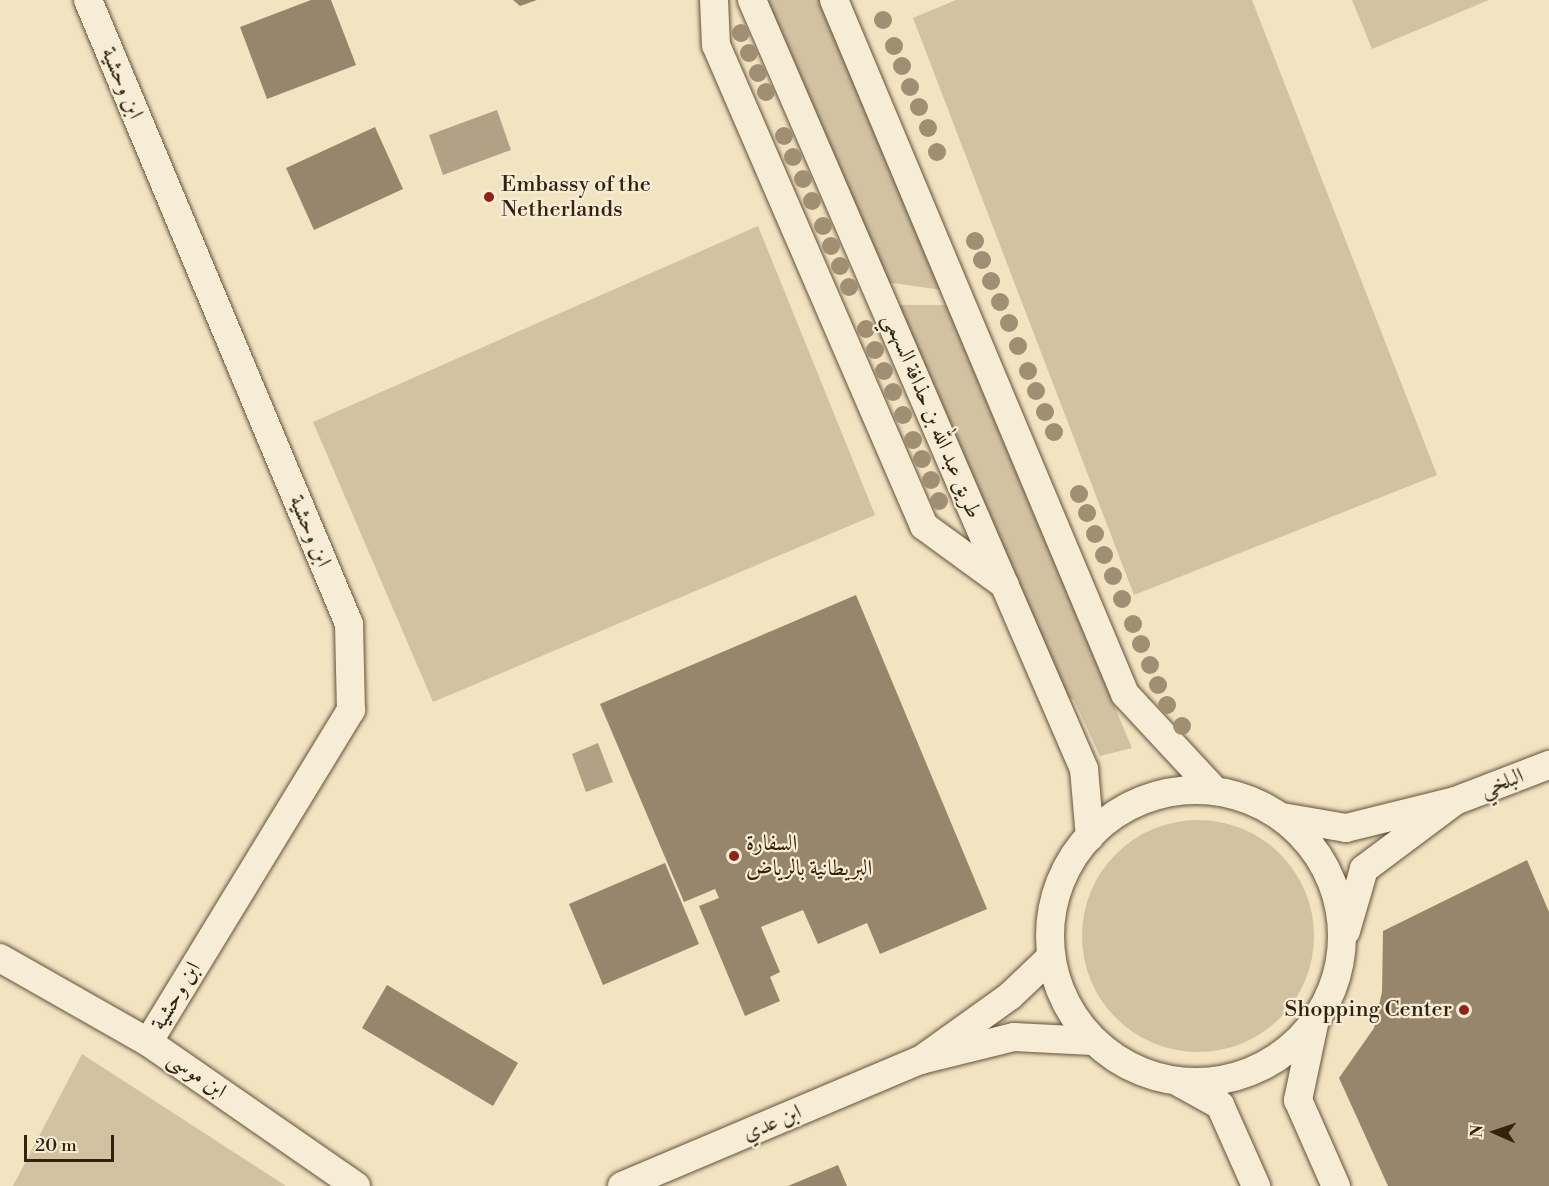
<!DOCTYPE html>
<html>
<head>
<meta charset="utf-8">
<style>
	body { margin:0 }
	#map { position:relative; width:1549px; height:1186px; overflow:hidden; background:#f2e3c1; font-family:"Libre Bodoni",Amiri,serif }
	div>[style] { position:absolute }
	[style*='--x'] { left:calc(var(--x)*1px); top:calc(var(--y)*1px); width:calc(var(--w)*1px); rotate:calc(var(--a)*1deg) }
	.green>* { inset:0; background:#d2c2a2 }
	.round { border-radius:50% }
	.water>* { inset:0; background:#b2a184 }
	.building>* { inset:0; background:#97866b }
	.roads { filter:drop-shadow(0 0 2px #64523a) drop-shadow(0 0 2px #64523a) }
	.minor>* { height:28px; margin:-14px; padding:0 14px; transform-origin:14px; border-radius:14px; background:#f7edd7 }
	.minor>.ring { margin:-14px; padding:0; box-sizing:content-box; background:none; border:28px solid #f7edd7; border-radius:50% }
	.trees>* { width:18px; height:18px; margin:-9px; border-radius:50%; background:#a08f72 }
	.dots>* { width:16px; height:16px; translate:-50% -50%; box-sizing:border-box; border:3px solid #f7edd7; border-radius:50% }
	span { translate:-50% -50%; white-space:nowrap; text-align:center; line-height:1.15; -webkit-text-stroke:4.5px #f7edd7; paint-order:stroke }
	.street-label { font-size:22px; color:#35220d }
	.poi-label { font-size:22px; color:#35220d }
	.left { translate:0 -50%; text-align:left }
	.right { translate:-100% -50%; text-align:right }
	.north { position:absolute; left:1465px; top:1102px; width:60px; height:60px; -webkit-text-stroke:4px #f7edd7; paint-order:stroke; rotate:273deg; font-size:16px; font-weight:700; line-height:24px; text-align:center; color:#35220d }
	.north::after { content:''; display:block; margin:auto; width:21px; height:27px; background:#35220d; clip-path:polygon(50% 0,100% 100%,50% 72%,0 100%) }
	.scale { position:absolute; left:24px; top:1135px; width:90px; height:27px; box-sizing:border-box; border:3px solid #35220d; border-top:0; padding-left:8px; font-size:18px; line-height:21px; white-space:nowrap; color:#35220d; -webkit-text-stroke:4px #f7edd7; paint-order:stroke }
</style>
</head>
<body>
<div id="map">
	<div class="green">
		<div style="clip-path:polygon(764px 0,819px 0,943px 290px,885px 282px)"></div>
		<div style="clip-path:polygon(956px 0,1252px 0,1437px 475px,1134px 595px,913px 18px)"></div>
		<div style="clip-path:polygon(1352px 0,1489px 0,1372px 49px)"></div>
		<div style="clip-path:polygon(758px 226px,875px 515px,433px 702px,313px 422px)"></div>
		<div style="clip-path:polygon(895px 305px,946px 305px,1132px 748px,1100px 756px,1074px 700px,1061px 694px)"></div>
		<div class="round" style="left:1082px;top:820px;width:232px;height:232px"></div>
		<div style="clip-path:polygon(82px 1054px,286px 1186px,13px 1186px)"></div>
	</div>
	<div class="water">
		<div style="clip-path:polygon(497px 110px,511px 150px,443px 175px,429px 135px)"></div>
		<div style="clip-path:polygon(598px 743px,613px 782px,586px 792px,572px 754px)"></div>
	</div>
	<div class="building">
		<div style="clip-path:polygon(311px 0,331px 0,356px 65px,267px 99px,240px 27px)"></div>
		<div style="clip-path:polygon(513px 0,537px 0,520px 6px)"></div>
		<div style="clip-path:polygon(375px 127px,403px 189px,314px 230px,286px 168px)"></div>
		<div style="clip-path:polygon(856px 595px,987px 909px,880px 954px,867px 923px,818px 944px,803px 910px,761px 927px,780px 972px,770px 977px,780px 1001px,745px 1016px,699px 906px,719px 898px,715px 889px,684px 902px,600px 704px)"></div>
		<div style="clip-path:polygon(1527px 860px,1549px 912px,1549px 1186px,1388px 1186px,1339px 1078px,1374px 1028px,1382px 992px,1383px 931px)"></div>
		<div style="clip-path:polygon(665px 863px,699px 944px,603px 985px,569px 904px)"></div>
		<div style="clip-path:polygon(387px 985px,518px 1063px,493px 1106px,362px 1028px)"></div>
		<div style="clip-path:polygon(838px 1165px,847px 1186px,788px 1186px)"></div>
	</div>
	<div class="roads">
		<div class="minor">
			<div style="--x:88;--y:0;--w:676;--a:67.3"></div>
			<div style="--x:349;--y:624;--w:86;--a:88.7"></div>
			<div style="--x:351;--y:710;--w:389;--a:121.4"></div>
			<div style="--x:714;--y:0;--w:45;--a:87.5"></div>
			<div style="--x:716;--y:45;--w:524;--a:66.61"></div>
			<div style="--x:924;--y:526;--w:100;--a:36.1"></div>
			<div style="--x:752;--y:0;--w:838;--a:66.65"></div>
			<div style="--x:1084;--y:769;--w:68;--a:85"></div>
			<div style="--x:834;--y:0;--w:753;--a:67.25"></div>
			<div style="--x:1125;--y:694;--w:132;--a:47.1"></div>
			<div class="ring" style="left:1050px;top:790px;width:264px;height:264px"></div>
			<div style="--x:1455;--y:801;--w:101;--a:-21"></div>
			<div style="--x:1282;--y:817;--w:65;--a:9.8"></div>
			<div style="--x:1346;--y:828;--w:112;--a:-13.9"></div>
			<div style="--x:1455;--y:801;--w:114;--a:143.2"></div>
			<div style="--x:1364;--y:869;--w:65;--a:106.2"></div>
			<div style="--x:0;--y:958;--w:170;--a:29.6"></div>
			<div style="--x:148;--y:1042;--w:253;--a:34.7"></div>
			<div style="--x:1050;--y:958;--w:55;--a:136.5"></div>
			<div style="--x:1010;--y:996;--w:110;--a:144.3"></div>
			<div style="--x:921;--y:1060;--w:96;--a:-13.9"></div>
			<div style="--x:1014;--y:1037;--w:79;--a:2.9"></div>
			<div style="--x:1314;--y:1024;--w:78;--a:101.9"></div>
			<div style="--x:1298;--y:1100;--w:94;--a:66.2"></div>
			<div style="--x:1180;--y:1083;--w:46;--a:28.8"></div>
			<div style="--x:1220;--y:1105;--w:89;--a:66"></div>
			<div style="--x:622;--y:1186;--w:324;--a:-22.9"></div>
		</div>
	</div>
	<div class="trees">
		<div style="left:883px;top:20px"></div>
		<div style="left:741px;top:33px"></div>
		<div style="left:894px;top:46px"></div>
		<div style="left:749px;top:53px"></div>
		<div style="left:902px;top:66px"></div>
		<div style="left:758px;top:73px"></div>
		<div style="left:910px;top:87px"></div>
		<div style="left:766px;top:92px"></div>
		<div style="left:919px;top:107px"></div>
		<div style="left:928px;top:128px"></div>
		<div style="left:784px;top:136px"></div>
		<div style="left:937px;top:152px"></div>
		<div style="left:793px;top:157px"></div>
		<div style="left:803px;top:179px"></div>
		<div style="left:812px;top:201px"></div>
		<div style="left:823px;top:226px"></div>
		<div style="left:975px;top:241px"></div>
		<div style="left:831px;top:246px"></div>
		<div style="left:982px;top:260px"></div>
		<div style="left:840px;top:266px"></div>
		<div style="left:991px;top:281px"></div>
		<div style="left:849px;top:287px"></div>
		<div style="left:1000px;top:302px"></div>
		<div style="left:1009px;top:323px"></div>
		<div style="left:866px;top:329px"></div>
		<div style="left:1018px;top:346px"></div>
		<div style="left:875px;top:350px"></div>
		<div style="left:884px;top:371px"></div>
		<div style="left:1028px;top:371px"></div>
		<div style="left:1036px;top:391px"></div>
		<div style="left:893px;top:392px"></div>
		<div style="left:1045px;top:412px"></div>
		<div style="left:903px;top:415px"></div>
		<div style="left:1054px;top:432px"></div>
		<div style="left:913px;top:440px"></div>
		<div style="left:922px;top:459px"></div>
		<div style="left:931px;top:480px"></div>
		<div style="left:1079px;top:494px"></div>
		<div style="left:939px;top:501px"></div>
		<div style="left:1087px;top:513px"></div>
		<div style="left:1095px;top:534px"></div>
		<div style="left:1104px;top:555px"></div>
		<div style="left:1113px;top:576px"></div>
		<div style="left:1122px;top:599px"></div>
		<div style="left:1133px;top:624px"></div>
		<div style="left:1141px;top:644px"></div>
		<div style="left:1150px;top:665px"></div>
		<div style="left:1158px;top:685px"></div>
		<div style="left:1167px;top:705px"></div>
		<div style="left:1182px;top:726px"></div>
	</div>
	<div class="dots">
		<div style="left:489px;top:197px;background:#8f2418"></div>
		<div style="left:734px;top:856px;background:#8f2418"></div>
		<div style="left:1464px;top:1010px;background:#8f2418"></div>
	</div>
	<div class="street-label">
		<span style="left:122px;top:83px;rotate:67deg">ابن وحشية</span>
		<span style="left:932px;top:416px;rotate:67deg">طريق عبد الله بن حذافة السهمي</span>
		<span style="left:310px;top:531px;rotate:67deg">ابن وحشية</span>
		<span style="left:1502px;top:783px;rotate:-21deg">البلخي</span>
		<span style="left:176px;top:996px;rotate:-59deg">ابن وحشية</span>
		<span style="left:197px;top:1075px;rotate:35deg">ابن موسى</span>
		<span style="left:772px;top:1123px;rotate:-23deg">ابن عدي</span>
	</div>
	<div class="poi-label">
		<span class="left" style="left:501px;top:197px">Embassy of the<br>Netherlands</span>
		<span class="left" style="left:746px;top:856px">السفارة<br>البريطانية بالرياض</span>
		<span class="right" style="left:1452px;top:1010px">Shopping Center</span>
	</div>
	<div class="north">N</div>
	<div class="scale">20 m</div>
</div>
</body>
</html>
